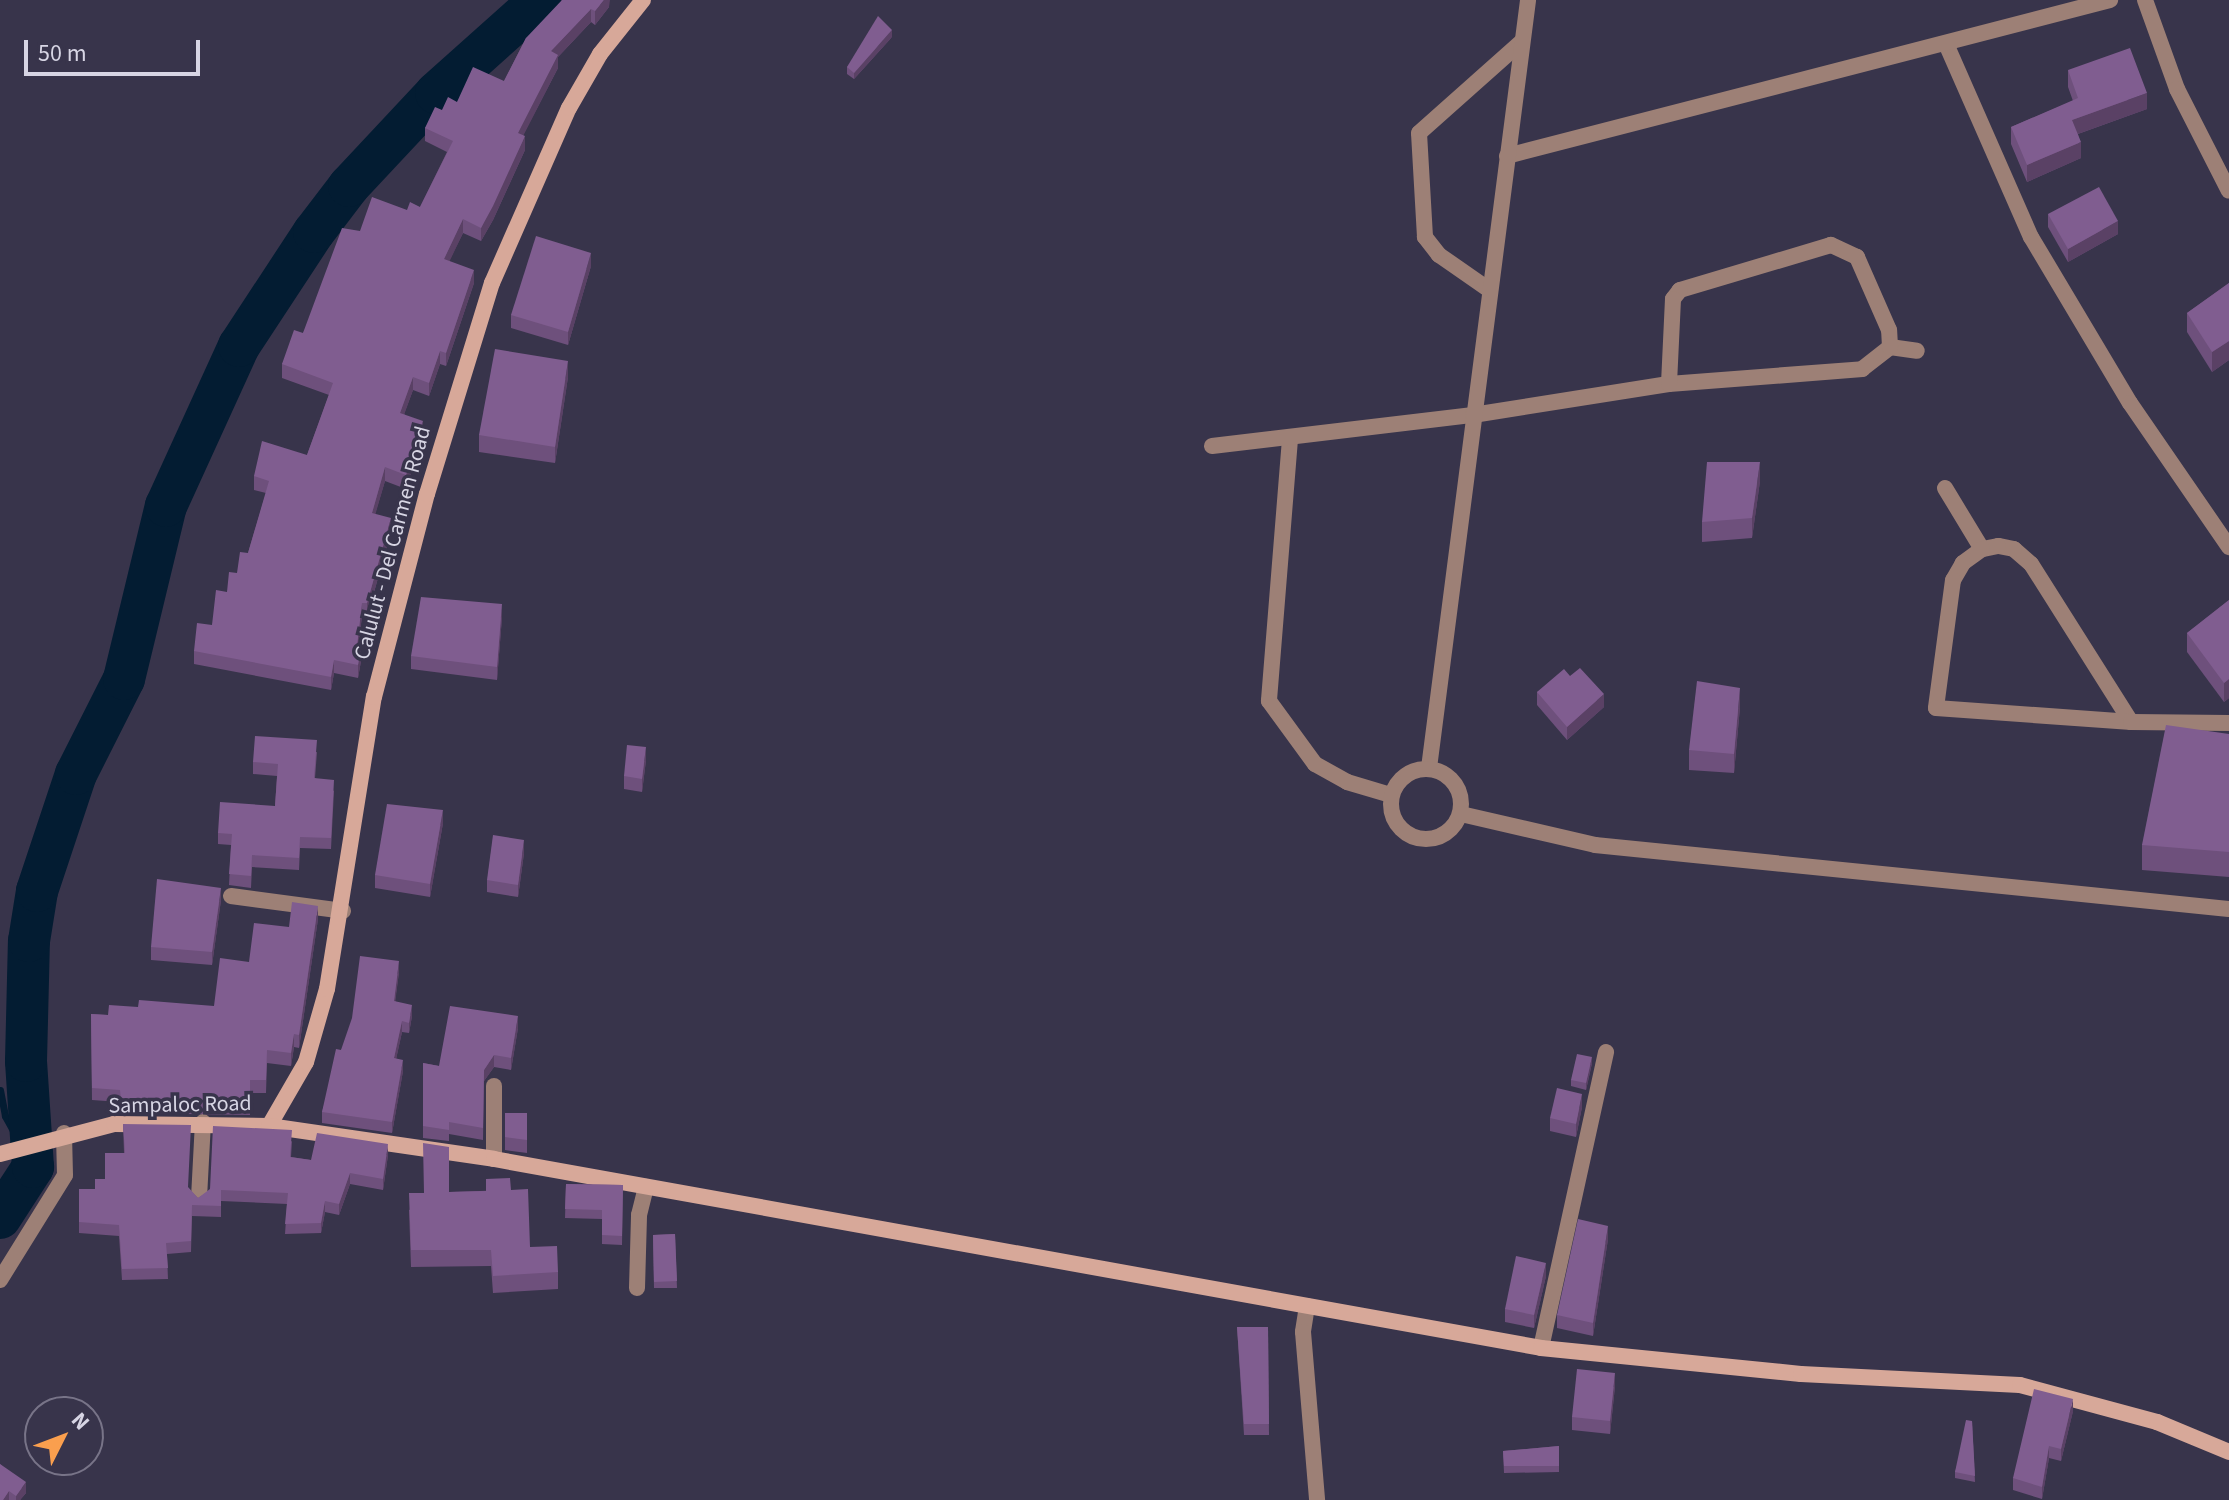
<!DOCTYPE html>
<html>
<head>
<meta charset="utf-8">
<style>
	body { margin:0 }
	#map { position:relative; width:2229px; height:1500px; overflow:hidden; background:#38344b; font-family:"Source Sans 3",sans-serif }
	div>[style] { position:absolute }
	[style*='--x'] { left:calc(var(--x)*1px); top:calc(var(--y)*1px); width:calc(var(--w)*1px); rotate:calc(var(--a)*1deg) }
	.stream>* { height:7px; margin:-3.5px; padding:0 3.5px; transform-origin:3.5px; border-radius:3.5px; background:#031c32 }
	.river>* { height:42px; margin:-21px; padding:0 21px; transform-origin:21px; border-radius:21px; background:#031c32 }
	.minor>* { height:16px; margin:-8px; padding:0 8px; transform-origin:8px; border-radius:8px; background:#9d8076 }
	.minor>.ring { margin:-8px; padding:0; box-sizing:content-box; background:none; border:16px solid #9d8076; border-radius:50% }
	.secondary>* { height:16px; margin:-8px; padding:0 8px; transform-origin:8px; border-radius:8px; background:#d7a899 }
	.wall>* { inset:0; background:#6e507c }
	.shaded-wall>* { inset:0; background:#5a4165 }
	.building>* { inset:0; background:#805d90 }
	span { translate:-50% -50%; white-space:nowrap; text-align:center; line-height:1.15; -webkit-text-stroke:7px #38344b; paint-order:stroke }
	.street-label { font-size:22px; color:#d7d5e4 }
	.north { position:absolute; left:24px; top:1396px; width:80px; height:80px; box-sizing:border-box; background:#38344b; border:2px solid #787488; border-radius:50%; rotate:48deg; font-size:22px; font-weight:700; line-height:32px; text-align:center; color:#d7d5e4 }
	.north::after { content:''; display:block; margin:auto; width:28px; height:36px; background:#fa9f4e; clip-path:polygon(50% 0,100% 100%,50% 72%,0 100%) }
	.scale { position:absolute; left:24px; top:40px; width:176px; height:36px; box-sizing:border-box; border:4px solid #d7d5e4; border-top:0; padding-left:10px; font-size:24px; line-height:28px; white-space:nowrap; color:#d7d5e4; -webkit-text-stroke:6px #38344b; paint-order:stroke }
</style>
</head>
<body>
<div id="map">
	<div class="stream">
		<div style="--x:0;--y:1090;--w:26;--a:79"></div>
		<div style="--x:5;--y:1116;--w:58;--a:61.2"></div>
	</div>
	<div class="river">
		<div style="--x:0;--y:1218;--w:61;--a:-57.1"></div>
		<div style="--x:33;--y:1167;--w:106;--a:-93.8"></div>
		<div style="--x:26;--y:1061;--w:120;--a:-88.6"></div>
		<div style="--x:29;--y:941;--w:51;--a:-80.9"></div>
		<div style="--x:37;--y:891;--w:123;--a:-71.6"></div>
		<div style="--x:76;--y:774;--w:106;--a:-63.2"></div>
		<div style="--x:124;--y:679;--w:178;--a:-76.4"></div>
		<div style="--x:166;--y:506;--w:176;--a:-65.5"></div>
		<div style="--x:239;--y:346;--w:136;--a:-56.7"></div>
		<div style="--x:314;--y:232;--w:58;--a:-52.7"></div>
		<div style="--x:349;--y:186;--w:127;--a:-46.9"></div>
		<div style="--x:436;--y:93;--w:140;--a:-41.8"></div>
	</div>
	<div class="minor">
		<div style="--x:2145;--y:0;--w:95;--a:70.2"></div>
		<div style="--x:2177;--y:89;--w:114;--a:63"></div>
		<div style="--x:1947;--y:46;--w:209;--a:66.3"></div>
		<div style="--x:2031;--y:237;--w:193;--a:59.2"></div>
		<div style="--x:2130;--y:403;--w:175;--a:55.5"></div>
		<div style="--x:1507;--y:156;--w:623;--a:-14.5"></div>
		<div style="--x:1488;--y:289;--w:60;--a:-145.2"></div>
		<div style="--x:1439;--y:255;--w:23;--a:-128"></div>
		<div style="--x:1425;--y:237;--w:104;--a:-93.3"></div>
		<div style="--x:1419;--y:133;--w:137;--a:-41.7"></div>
		<div style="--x:1890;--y:347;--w:27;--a:8"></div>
		<div style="--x:1290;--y:439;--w:263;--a:94.6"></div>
		<div style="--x:1269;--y:701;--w:78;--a:53.9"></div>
		<div style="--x:1315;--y:764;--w:37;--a:29"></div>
		<div style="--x:1347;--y:782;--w:46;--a:16.5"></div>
		<div style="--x:1212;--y:446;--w:263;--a:-6.8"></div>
		<div style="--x:1473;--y:415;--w:198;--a:-9"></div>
		<div style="--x:1669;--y:384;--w:194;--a:-4.4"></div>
		<div style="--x:1862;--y:369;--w:36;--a:-38"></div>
		<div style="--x:1890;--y:347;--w:17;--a:-93"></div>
		<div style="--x:1889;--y:330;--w:80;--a:-113.7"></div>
		<div style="--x:1857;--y:257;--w:29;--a:-155"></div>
		<div style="--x:1831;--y:245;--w:158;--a:163.4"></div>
		<div style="--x:1680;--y:290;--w:11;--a:128"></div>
		<div style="--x:1673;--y:299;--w:85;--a:92.7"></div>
		<div style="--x:1945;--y:488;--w:71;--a:58.8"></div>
		<div style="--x:2131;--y:722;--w:187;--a:-122.3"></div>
		<div style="--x:2031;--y:564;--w:23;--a:-139"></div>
		<div style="--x:2014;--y:549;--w:16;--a:-169"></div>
		<div style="--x:1998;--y:546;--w:16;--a:169"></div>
		<div style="--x:1982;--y:549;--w:24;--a:144"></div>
		<div style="--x:1963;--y:563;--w:20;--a:120"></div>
		<div style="--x:1953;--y:580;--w:129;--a:97.6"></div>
		<div style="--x:1936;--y:708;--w:196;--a:4.1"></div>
		<div style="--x:2131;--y:722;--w:98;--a:0.6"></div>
		<div style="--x:1429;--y:768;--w:774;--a:-82.65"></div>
		<div class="ring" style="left:1391px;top:769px;width:54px;height:54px"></div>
		<div style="--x:1461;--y:814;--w:138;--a:13"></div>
		<div style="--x:1595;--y:845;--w:637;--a:5.76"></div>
		<div style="--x:231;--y:896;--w:113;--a:7.6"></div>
		<div style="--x:494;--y:1086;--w:73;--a:90"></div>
		<div style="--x:199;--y:1198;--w:76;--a:-87"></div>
		<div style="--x:0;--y:1280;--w:123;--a:-58.2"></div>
		<div style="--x:65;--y:1175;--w:42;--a:-91.4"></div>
		<div style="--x:637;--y:1288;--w:73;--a:-88.4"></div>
		<div style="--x:639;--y:1215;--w:29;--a:-76"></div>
		<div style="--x:1307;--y:1306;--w:26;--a:99"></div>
		<div style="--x:1303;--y:1332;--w:169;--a:85.2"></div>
		<div style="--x:1541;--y:1348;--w:303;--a:-77.6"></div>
	</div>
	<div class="secondary">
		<div style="--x:269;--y:1126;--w:74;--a:-60"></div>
		<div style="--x:306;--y:1062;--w:76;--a:-74"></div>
		<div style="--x:327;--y:989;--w:296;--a:-80.9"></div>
		<div style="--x:374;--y:697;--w:210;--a:-75.4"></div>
		<div style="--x:427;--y:494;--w:221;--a:-72.9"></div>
		<div style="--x:492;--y:283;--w:191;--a:-66.3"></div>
		<div style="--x:569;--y:108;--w:62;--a:-60.1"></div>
		<div style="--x:600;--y:54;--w:69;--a:-51.5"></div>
		<div style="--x:0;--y:1154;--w:118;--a:-14.7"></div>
		<div style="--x:114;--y:1124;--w:155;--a:0.7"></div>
		<div style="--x:269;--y:1126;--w:227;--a:8.3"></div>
		<div style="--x:494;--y:1159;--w:1064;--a:10.23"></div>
		<div style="--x:1541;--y:1348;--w:261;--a:5.7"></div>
		<div style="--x:1801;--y:1374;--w:219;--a:2.9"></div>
		<div style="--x:2020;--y:1385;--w:142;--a:15.1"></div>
		<div style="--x:2157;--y:1422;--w:78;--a:22.6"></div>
	</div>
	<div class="wall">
		<div style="clip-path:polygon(609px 1px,609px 7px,595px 25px,591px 22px,558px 57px,558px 68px,523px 135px,525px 150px,493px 220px,481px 241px,463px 233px,449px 261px,474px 283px,446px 366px,440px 364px,429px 396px,413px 390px,404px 414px,423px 434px,406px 489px,385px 481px,375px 514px,391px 532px,367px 617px,362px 616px,358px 647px,361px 661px,358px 678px,334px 673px,331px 690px,194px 664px,194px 651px,212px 625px,227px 592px,248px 553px,266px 493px,254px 490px,254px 476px,307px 455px,329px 395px,282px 378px,282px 364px,303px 333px,360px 231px,407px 210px,420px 207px,447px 152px,425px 141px,425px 128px,442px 110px,457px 102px,504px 81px,526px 38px)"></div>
		<div style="clip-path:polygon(892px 37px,854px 79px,847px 74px,847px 67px)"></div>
		<div style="clip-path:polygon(2068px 70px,2147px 109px,2078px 134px,2081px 158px,2027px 182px,2011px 144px,2011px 127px,2073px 101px,2068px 87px)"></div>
		<div style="clip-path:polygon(2048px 214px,2118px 234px,2068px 262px,2048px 227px)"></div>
		<div style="clip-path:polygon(591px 266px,568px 345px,511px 328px,511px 315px)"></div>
		<div style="clip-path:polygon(2229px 283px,2229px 360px,2212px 372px,2187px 332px,2187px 313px)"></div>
		<div style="clip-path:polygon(568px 377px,555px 463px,479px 452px,479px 435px)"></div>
		<div style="clip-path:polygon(1760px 481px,1752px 538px,1702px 542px,1702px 522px)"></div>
		<div style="clip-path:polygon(2229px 600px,2229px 698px,2224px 702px,2187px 652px,2187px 633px)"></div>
		<div style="clip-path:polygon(502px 617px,497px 680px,411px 669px,411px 656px)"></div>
		<div style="clip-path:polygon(1570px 676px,1604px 707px,1567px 740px,1537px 705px,1537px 692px)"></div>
		<div style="clip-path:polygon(1740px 707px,1734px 773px,1689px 770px,1689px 750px)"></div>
		<div style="clip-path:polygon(2229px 734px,2229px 877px,2142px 870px,2142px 845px)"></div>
		<div style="clip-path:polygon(317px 752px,315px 778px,334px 791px,331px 849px,300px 848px,299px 870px,252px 867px,251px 888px,229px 885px,231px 845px,218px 844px,218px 833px,275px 806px,277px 776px,253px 774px,253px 762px)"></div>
		<div style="clip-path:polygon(646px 760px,642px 792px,624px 789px,624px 776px)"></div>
		<div style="clip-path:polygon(443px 823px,430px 897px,375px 888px,375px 875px)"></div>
		<div style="clip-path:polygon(524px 853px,518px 897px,487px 892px,487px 880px)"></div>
		<div style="clip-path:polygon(221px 900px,212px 965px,151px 960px,151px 947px)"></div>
		<div style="clip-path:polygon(318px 919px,299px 1048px,294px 1047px,291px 1066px,267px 1063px,266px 1093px,250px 1093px,250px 1115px,121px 1113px,120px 1102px,92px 1100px,91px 1014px,108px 1015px,138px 1007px,214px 1006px,289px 927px)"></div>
		<div style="clip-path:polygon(399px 972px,395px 1001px,412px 1016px,409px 1033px,402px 1032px,396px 1059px,403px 1071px,392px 1133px,322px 1123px,322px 1112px,341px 1050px)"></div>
		<div style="clip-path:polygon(518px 1028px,511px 1070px,494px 1067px,484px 1081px,483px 1140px,449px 1134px,449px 1141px,423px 1138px,423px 1063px,439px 1066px)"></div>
		<div style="clip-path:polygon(1592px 1063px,1586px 1090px,1571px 1086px,1571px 1080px)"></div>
		<div style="clip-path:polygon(1582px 1107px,1576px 1137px,1550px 1131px,1550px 1118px)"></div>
		<div style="clip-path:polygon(505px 1113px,527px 1113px,527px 1153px,505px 1150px)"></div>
		<div style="clip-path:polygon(123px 1124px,198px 1198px,292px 1141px,291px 1157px,311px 1160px,388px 1155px,383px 1190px,350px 1184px,339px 1215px,325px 1212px,321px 1233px,285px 1234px,287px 1204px,221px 1201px,221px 1217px,192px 1216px,191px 1252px,167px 1254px,168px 1279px,122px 1280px,119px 1236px,79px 1233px,79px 1189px,95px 1189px,105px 1179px,124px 1153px)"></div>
		<div style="clip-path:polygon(566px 1184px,623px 1185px,622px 1245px,602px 1244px,602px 1219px,565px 1218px)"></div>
		<div style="clip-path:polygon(511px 1190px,530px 1247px,558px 1272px,558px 1289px,493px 1293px,491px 1266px,411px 1267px,409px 1210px,449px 1192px)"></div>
		<div style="clip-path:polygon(675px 1234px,677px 1288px,654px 1288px,653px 1235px)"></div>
		<div style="clip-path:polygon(1608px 1239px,1593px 1336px,1557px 1328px,1557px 1315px)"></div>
		<div style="clip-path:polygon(1546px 1276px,1534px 1328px,1505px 1322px,1505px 1309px)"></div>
		<div style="clip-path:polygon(1237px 1327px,1268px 1327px,1269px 1435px,1244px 1435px)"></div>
		<div style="clip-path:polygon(1615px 1386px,1610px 1434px,1572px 1430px,1572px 1417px)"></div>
		<div style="clip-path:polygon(2073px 1411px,2061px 1461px,2049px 1458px,2042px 1499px,2013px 1490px,2013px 1478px)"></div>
		<div style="clip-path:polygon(1972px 1421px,1975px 1482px,1955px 1478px,1955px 1472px)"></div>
		<div style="clip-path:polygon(1559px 1446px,1559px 1472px,1504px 1473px,1503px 1451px)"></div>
		<div style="clip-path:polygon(0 1464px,26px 1493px,20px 1500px,0 1500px)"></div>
	</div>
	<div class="shaded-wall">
		<div style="clip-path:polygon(604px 0,610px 0,609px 7px,595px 25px,595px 11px)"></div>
		<div style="clip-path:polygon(591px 9px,591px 22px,558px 57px,558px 68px,518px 146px,518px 133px,551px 51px)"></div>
		<div style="clip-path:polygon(892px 30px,892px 37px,854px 79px,854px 73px)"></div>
		<div style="clip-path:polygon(2147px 93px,2147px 109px,2072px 136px,2072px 120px)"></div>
		<div style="clip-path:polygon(525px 136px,525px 150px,493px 220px,481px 241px,481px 228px)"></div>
		<div style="clip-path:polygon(2081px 142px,2081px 158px,2027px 182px,2027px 165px)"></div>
		<div style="clip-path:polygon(463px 219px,463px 233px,444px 273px,444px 259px)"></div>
		<div style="clip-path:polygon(2118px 221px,2118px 234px,2068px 262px,2068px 249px)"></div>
		<div style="clip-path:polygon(591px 253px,591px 266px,568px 345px,568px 332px)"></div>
		<div style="clip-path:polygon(474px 270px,474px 283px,446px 366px,446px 353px)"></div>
		<div style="clip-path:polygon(2229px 341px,2229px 360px,2212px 372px,2212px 352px)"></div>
		<div style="clip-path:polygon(440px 351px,440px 364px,429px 396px,429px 383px)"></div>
		<div style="clip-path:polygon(568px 361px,568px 377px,555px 463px,555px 447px)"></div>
		<div style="clip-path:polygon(413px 377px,413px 390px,400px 426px,400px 413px)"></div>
		<div style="clip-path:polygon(423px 421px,423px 434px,406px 489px,406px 475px)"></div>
		<div style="clip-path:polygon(1760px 462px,1760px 481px,1752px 538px,1752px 518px)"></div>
		<div style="clip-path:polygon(385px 467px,385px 481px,372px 526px,372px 513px)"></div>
		<div style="clip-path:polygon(391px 518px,391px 532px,367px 617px,367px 603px)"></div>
		<div style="clip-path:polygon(362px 603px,362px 616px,357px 660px,357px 646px)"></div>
		<div style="clip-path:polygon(502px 604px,502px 617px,497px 680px,497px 667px)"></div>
		<div style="clip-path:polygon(361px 647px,361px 661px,358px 678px,358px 665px)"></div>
		<div style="clip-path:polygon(334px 660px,334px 673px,331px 690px,331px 677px)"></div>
		<div style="clip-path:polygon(2229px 679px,2229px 698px,2224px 702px,2224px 683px)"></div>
		<div style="clip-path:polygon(1740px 688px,1740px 707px,1734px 773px,1734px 754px)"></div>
		<div style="clip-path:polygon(1604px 694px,1604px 707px,1567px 740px,1567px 727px)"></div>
		<div style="clip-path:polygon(646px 747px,646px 760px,642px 792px,642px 779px)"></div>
		<div style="clip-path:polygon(443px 810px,443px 823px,430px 897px,430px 884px)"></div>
		<div style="clip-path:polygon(524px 840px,524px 853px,518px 897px,518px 885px)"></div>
		<div style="clip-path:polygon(221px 888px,221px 900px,212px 965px,212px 952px)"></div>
		<div style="clip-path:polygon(318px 906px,318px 919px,299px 1048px,299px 1035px)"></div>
		<div style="clip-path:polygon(399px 961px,399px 972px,394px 1012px,394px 1001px)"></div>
		<div style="clip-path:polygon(412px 1005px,412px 1016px,409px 1033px,409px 1023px)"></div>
		<div style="clip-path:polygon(518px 1016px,518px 1028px,511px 1070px,511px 1058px)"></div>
		<div style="clip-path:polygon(402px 1021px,402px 1032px,394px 1069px,394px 1058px)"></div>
		<div style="clip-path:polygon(294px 1034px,294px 1047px,291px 1066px,291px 1053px)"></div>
		<div style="clip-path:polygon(494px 1055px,494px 1067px,484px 1081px,483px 1140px,484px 1070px)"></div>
		<div style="clip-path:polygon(1592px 1057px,1592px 1063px,1586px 1090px,1586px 1083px)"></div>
		<div style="clip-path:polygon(403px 1060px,403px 1071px,392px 1133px,392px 1122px)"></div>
		<div style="clip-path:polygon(1582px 1094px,1582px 1107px,1576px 1137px,1576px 1124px)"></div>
		<div style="clip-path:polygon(388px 1144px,388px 1155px,383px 1190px,383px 1179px)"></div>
		<div style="clip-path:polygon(350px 1173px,350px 1184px,339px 1215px,339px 1204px)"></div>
		<div style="clip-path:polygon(325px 1201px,325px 1212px,321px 1233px,321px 1223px)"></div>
		<div style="clip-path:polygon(1608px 1226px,1608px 1239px,1593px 1336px,1593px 1323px)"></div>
		<div style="clip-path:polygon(1546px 1263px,1546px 1276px,1534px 1328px,1534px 1315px)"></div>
		<div style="clip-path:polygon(1615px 1373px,1615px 1386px,1610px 1434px,1610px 1421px)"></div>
		<div style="clip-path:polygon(2073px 1399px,2073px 1411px,2061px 1461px,2061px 1449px)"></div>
		<div style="clip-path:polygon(2049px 1446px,2049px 1458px,2042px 1499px,2042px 1487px)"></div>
		<div style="clip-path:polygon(26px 1482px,26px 1493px,20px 1500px,16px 1500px,16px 1496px)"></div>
		<div style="clip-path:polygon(9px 1491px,9px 1500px,3px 1500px)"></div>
	</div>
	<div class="building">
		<div style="clip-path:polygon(562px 0,604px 0,595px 11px,591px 9px,551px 51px,558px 55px,518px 133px,525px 136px,493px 206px,481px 228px,463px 219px,444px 259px,474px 270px,446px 353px,440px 351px,429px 383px,413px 377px,400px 413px,423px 421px,406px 475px,385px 467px,372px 513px,391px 518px,367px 603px,362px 603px,357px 646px,361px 647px,358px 665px,334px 660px,331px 677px,194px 651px,197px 623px,212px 625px,216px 590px,227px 592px,229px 572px,237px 573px,240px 552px,248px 553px,269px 481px,254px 476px,262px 441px,307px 455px,333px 383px,282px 364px,294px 330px,303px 333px,342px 228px,360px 231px,372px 197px,407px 210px,410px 202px,420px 207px,453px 141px,425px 128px,435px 107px,442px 110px,448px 97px,457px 102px,473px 67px,504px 81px,526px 38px)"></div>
		<div style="clip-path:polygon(878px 16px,892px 30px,854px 73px,847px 67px)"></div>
		<div style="clip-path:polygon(2130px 48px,2147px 93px,2072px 120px,2081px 142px,2027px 165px,2011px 127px,2078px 98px,2068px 70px)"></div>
		<div style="clip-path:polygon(2099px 187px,2118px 221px,2068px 249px,2048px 214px)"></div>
		<div style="clip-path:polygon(536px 236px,591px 253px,568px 332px,511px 315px)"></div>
		<div style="clip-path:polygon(2229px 283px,2229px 341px,2212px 352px,2187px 313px)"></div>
		<div style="clip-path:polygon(495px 349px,568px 361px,555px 447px,479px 435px)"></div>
		<div style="clip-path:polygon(1707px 462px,1760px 462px,1752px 518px,1702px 522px)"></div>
		<div style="clip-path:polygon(421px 597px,502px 604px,497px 667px,411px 656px)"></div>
		<div style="clip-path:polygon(2229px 600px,2229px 679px,2224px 683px,2187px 633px)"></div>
		<div style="clip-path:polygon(1580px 668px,1604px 694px,1567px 727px,1537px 692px,1564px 669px,1570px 676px)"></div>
		<div style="clip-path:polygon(1697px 681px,1740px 688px,1734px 754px,1689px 750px)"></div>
		<div style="clip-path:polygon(2166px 725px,2229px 734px,2229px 852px,2142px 845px)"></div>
		<div style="clip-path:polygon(255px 736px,317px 740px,314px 778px,334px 780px,331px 838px,300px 837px,299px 858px,252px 855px,251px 876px,229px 874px,232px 834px,218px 833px,220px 802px,275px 806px,278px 764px,253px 762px)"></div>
		<div style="clip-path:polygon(627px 745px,646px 747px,642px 779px,624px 776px)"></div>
		<div style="clip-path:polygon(387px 804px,443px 810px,430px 884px,375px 875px)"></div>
		<div style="clip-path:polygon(493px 835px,524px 840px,518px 885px,487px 880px)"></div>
		<div style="clip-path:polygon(157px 879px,221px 888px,212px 952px,151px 947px)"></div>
		<div style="clip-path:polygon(292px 902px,318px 906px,299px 1035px,294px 1034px,291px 1053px,267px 1050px,266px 1080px,250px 1080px,250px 1102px,121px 1100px,120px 1090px,92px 1088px,91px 1014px,108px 1015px,109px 1005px,138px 1007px,139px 1000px,214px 1006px,220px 958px,249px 962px,254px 923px,289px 927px)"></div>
		<div style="clip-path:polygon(360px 956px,399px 961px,394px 1001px,412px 1005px,409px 1023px,402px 1021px,394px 1058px,403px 1060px,392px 1122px,322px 1112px,336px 1049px,341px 1050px,352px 1018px)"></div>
		<div style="clip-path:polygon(450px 1006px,518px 1016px,511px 1058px,494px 1055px,484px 1070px,483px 1128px,449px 1122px,449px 1130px,423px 1126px,423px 1063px,439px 1066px)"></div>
		<div style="clip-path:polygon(1577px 1054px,1592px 1057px,1586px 1083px,1571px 1080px)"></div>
		<div style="clip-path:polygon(1557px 1088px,1582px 1094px,1576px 1124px,1550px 1118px)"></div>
		<div style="clip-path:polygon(505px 1113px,527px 1113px,527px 1140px,505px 1137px)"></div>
		<div style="clip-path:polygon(123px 1124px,191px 1125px,188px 1187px,198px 1198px,210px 1189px,213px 1126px,292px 1130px,290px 1157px,311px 1160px,317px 1133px,388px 1144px,383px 1179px,350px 1173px,339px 1204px,325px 1201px,321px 1223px,285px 1224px,288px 1193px,221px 1190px,221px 1206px,192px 1205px,191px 1241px,166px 1243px,168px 1268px,122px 1269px,119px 1225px,79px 1222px,79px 1189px,95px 1189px,95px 1179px,105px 1179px,105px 1153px,125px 1153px)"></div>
		<div style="clip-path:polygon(423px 1143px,449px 1147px,449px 1192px,486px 1191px,486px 1179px,510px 1178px,511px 1190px,528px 1189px,530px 1247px,557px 1246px,558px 1272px,493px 1276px,491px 1250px,411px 1250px,409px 1193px,424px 1193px)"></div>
		<div style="clip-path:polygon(566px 1184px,623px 1185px,622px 1236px,602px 1235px,602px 1210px,565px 1209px)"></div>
		<div style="clip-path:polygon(1578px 1219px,1608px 1226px,1593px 1323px,1557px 1315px)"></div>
		<div style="clip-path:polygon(675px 1234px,677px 1281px,654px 1282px,653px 1235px)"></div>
		<div style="clip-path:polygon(1516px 1256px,1546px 1263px,1534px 1315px,1505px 1309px)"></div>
		<div style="clip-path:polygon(1237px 1327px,1268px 1327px,1269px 1424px,1244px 1424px)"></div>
		<div style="clip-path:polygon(1577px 1369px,1615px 1373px,1610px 1421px,1572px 1417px)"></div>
		<div style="clip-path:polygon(2034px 1389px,2073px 1399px,2061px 1449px,2049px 1446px,2042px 1487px,2013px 1478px)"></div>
		<div style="clip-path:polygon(1966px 1420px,1972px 1421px,1975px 1476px,1955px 1472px)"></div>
		<div style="clip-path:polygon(1559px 1446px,1559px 1466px,1504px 1466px,1503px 1451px)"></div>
		<div style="clip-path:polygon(0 1464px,26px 1482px,16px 1496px,9px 1491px,3px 1500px,0 1500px)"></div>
	</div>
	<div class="street-label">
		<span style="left:393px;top:543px;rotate:-75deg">Calulut - Del Carmen Road</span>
		<span style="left:180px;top:1105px;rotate:-1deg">Sampaloc Road</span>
	</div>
	<div class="north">N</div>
	<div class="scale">50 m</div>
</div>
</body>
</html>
